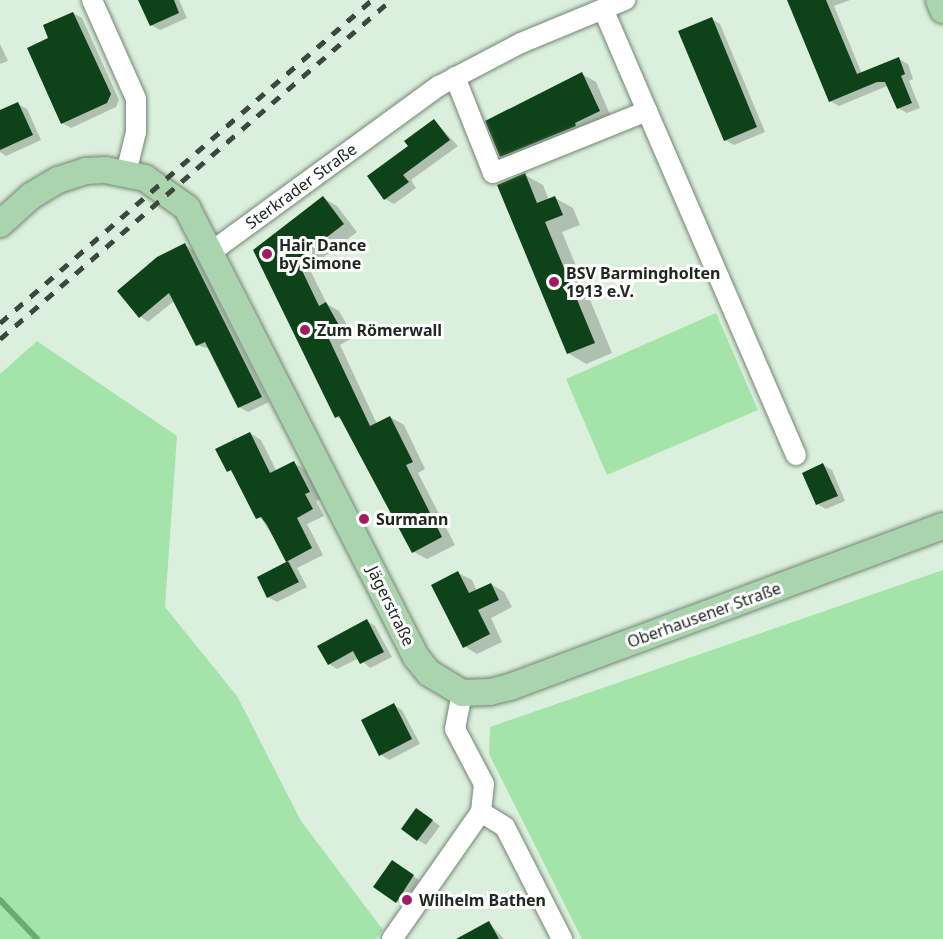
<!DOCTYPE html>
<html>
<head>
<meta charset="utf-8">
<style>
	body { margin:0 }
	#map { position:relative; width:943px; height:939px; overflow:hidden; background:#dbf0dc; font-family:"Noto Sans",sans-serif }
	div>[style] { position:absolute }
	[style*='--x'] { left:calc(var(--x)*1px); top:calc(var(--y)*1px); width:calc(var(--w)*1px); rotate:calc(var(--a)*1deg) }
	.green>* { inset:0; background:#a4e4aa }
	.shadow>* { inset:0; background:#0003 }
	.stream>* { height:6px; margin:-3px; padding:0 3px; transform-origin:3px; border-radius:3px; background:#69ac71 }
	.building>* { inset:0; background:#0e4319 }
	.roads { filter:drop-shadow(0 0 2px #738574) drop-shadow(0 0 2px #738574) }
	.minor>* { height:20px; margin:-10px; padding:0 10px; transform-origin:10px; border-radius:10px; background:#fff }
	.major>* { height:26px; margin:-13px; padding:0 13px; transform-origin:13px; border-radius:13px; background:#a9d4ae }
	.rail>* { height:4.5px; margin-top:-2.25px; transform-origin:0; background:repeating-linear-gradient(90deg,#3d473e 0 10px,transparent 0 20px) }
	.dots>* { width:16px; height:16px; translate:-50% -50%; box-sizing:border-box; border:3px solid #fff; border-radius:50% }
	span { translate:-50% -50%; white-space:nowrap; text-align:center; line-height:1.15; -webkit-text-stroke:6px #fff; paint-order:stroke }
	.street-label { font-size:16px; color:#202821 }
	.poi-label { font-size:16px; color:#202821; font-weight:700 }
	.left { translate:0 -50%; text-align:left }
</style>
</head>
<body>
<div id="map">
	<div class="green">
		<div style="clip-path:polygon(716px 313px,758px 410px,607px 475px,566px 379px)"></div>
		<div style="clip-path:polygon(37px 341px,177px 436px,165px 607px,237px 696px,301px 821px,383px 930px,376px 939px,0 939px,0 374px)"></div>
		<div style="clip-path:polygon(943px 570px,943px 939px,582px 939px,489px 754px,490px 727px)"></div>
	</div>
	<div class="shadow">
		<div style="clip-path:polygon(140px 0,179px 0,187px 18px,160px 30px,151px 25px)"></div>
		<div style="clip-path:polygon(788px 0,850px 0,834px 6px,862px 74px,899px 59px,908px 64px,913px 79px,909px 81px,920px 108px,907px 113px,898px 108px,887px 86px,839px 106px,830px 101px)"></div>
		<div style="clip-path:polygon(73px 13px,82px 18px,119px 100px,116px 107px,71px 128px,62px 123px,50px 39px)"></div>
		<div style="clip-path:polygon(712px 19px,720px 24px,765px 132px,734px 145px,725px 140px)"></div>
		<div style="clip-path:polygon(0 44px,8px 61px,0 64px)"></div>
		<div style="clip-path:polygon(582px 74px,596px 82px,612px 119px,514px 164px,501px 156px)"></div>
		<div style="clip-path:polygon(18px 104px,27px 109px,41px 140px,6px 156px,0 152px,0 112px)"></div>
		<div style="clip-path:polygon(434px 120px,458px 146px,411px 180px,416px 188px,394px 204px,385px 199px)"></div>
		<div style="clip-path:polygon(525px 175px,543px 185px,549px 200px,555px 198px,573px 208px,580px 225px,562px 232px,612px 353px,586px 364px,568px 353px)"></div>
		<div style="clip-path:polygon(323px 198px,337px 206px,357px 232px,309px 268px,327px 304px,339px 311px,354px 337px,340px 345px,377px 424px,390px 417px,404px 425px,425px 469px,418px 473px,455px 545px,427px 559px,414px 552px,344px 421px,337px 417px,255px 250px)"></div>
		<div style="clip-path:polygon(185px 245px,193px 250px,269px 402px,248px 412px,239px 407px,210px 349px,197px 345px,174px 301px,148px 322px,140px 316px)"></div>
		<div style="clip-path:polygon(250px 433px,261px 440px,277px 472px,294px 463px,306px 470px,321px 499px,316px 501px,324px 516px,307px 524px,323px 555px,297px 568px,307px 587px,277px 602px,268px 597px,259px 577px,289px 562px,217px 449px)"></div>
		<div style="clip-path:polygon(823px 465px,832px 470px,845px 501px,826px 509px,817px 504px)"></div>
		<div style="clip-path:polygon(458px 573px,472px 580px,477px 591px,491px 584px,504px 592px,512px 607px,491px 618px,502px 642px,477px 654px,464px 646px)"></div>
		<div style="clip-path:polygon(367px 621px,375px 626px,392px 657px,370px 668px,359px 658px,337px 669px,329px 664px)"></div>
		<div style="clip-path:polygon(394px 705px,402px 710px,420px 744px,389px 760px,380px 754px)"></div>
		<div style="clip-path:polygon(425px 815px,440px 826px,426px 845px,418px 840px)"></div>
		<div style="clip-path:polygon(399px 866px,419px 880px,403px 905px,396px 901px)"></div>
		<div style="clip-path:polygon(489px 923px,504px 939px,460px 939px)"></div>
	</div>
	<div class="stream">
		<div style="--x:0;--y:900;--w:54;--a:46.5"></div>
	</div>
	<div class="building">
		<div style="clip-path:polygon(138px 0,174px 0,179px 13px,150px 26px)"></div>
		<div style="clip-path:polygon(787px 0,826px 0,857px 74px,899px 57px,905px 74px,901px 76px,912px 103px,897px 109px,885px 82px,877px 82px,829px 102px)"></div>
		<div style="clip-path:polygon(73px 12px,111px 94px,107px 103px,61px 124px,27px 48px,48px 38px,43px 25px)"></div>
		<div style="clip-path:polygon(712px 17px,757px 127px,724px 141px,678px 31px)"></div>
		<div style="clip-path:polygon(582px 72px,600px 111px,575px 123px,576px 126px,500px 157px,485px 121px)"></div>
		<div style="clip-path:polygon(18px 102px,33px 135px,0 150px,0 110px)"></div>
		<div style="clip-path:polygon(434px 119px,450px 140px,403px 175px,409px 182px,384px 200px,367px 176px,408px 146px,404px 141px)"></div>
		<div style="clip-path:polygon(525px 173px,537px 203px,555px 196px,563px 215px,545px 222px,595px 343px,567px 354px,497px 185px)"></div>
		<div style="clip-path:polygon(323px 196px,344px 224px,297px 260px,319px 306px,326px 302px,341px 329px,328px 337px,370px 426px,390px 416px,413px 462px,406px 465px,442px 537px,412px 553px,339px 416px,335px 418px,253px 250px)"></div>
		<div style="clip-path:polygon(185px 243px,262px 397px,238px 408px,205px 342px,196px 346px,169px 293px,139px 318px,117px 291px,157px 257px)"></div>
		<div style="clip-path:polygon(250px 432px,270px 473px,294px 461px,310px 492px,305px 494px,313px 509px,297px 518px,312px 548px,286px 562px,267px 525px,261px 517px,256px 519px,231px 470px,227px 472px,215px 449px)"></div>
		<div style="clip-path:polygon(823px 463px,838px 496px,816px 505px,802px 473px)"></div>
		<div style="clip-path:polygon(288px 561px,299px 582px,267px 598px,257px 577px)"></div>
		<div style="clip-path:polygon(458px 571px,469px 593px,491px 583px,499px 600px,478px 610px,490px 634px,463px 648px,431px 585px)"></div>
		<div style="clip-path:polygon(367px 619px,384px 652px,360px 664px,353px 651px,328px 665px,317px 646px)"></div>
		<div style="clip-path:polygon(394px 703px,412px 739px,379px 756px,361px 720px)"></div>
		<div style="clip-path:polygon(416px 808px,433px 820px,417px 841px,401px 829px)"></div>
		<div style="clip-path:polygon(392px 860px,414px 875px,396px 903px,373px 887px)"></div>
		<div style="clip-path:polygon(489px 921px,499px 939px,456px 939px)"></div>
	</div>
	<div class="roads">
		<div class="minor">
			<div style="--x:92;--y:0;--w:108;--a:66"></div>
			<div style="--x:136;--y:99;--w:33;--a:90"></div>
			<div style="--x:136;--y:132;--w:42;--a:103.7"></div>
			<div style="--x:455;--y:77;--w:103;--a:68.4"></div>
			<div style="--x:493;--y:173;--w:166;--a:-21.9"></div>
			<div style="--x:647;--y:111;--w:111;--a:-113.3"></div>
			<div style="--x:647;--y:111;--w:375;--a:66.6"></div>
			<div style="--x:211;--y:252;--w:282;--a:-36.1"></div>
			<div style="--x:439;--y:86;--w:93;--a:-27.7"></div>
			<div style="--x:521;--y:43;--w:113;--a:-22.5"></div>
			<div style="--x:481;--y:812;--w:28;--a:32"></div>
			<div style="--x:505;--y:827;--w:126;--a:63"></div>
			<div style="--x:392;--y:939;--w:155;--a:-55"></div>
			<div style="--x:481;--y:812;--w:28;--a:-84"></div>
			<div style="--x:484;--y:784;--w:62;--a:-117.8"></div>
			<div style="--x:455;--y:729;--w:37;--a:-79"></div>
		</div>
		<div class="major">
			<div style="--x:939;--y:0;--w:11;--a:68"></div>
			<div style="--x:0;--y:224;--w:42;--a:-42.1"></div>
			<div style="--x:31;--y:196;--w:31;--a:-31"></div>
			<div style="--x:58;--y:180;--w:29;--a:-18"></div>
			<div style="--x:86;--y:171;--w:19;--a:-3"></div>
			<div style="--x:105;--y:170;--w:41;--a:11.3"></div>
			<div style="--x:145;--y:178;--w:52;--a:35.5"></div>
			<div style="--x:187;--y:208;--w:504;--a:62.98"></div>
			<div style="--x:416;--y:657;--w:21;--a:51"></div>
			<div style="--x:429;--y:673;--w:39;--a:31"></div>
			<div style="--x:462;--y:693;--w:28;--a:-2"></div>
			<div style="--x:490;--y:692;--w:21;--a:-14"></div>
			<div style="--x:510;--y:687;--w:462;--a:-20.4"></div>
		</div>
	</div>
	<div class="rail">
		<div style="--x:0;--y:323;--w:493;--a:-41"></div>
		<div style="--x:0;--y:339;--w:517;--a:-40.93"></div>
	</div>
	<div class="dots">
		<div style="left:267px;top:254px;background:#a61b60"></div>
		<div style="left:554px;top:282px;background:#a61b60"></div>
		<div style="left:305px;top:330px;background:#a61b60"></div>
		<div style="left:364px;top:519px;background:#a61b60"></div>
		<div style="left:407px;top:900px;background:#a61b60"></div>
	</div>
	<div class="street-label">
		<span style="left:301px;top:186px;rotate:-36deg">Sterkrader Straße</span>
		<span style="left:391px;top:606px;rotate:64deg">Jägerstraße</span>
		<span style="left:704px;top:615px;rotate:-20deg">Oberhausener Straße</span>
	</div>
	<div class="poi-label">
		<span class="left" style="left:279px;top:254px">Hair Dance<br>by Simone</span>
		<span class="left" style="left:566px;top:282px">BSV Barmingholten<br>1913 e.V.</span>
		<span class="left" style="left:317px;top:330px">Zum Römerwall</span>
		<span class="left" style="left:376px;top:519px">Surmann</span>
		<span class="left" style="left:419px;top:900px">Wilhelm Bathen</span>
	</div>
</div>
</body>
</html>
